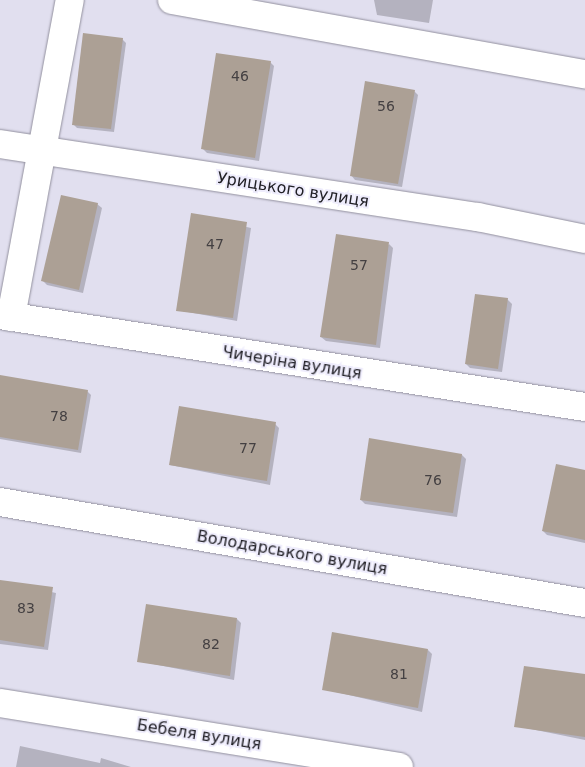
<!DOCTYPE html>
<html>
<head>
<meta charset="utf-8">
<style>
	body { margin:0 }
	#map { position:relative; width:585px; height:767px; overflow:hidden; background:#e1dfef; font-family:"DejaVu Sans",sans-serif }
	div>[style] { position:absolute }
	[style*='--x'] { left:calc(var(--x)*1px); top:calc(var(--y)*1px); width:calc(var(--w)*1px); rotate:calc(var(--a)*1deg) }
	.shadow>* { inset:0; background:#0003 }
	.building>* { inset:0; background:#aca095 }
	.roads { filter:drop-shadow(0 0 1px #92909e) drop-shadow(0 0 1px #92909e) }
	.minor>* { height:28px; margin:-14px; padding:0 14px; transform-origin:14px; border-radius:14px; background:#fff }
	span { translate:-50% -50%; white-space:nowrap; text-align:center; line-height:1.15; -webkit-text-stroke:4px #eeecfc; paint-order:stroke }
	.number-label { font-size:14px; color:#444042 }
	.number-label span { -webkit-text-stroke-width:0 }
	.street-label { font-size:16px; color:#212026 }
</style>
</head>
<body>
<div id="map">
	<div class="shadow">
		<div style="clip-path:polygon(374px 0,433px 0,429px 23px,377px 15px)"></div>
		<div style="clip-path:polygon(122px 39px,126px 43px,114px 132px,77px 128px,73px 124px)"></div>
		<div style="clip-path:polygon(270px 62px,274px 66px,259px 161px,207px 153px,203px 149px)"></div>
		<div style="clip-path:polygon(414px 91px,418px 95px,402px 187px,355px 180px,351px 175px)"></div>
		<div style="clip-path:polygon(97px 204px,102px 208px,83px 293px,47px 285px,43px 281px)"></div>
		<div style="clip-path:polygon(192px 214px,251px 228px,237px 321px,177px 310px)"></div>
		<div style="clip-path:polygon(389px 244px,393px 248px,380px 348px,326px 341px,321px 337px)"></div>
		<div style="clip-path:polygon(507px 299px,512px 304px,502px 372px,470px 368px,466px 364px)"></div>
		<div style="clip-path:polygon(0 376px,87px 391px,91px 395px,81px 453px,0 439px)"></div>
		<div style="clip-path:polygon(275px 424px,279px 428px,270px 485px,170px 465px)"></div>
		<div style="clip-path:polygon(370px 440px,462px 455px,466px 459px,457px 517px,365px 504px,361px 500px)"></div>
		<div style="clip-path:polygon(585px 471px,585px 543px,547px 535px,543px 531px)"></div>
		<div style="clip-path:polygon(0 581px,56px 593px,48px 650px,0 644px)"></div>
		<div style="clip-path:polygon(237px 619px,241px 623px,234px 680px,138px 661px)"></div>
		<div style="clip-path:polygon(428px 650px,432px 654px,422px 712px,323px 689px)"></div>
		<div style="clip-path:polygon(585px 676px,585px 740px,516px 726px)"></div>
		<div style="clip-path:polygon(20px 746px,100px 763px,101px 758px,131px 767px,16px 767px)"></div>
	</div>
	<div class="building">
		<div style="clip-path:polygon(83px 33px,123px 38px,111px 129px,72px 125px)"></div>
		<div style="clip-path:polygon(216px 53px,271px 61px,255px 158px,201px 149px)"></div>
		<div style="clip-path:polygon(365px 81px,415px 90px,398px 184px,350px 176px)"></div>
		<div style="clip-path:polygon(61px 195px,98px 203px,79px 290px,41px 281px)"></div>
		<div style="clip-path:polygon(191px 213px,247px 222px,233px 318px,176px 311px)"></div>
		<div style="clip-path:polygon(336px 234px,389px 242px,376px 345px,320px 337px)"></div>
		<div style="clip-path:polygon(475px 294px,508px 298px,498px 369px,465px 364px)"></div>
		<div style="clip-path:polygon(0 375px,88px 390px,78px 450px,0 437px)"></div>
		<div style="clip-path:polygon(179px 406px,276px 422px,267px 481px,169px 465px)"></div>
		<div style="clip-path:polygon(369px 438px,462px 454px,453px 513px,360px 500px)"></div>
		<div style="clip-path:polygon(556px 464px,585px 470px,585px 540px,542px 531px)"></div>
		<div style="clip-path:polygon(0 580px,53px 587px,44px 647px,0 640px)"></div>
		<div style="clip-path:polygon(146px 604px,237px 618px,230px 676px,137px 662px)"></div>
		<div style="clip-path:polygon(332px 632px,428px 649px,418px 708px,322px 690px)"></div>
		<div style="clip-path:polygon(524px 666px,585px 674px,585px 737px,514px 727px)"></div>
	</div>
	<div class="roads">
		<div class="minor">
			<div style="--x:172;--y:0;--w:420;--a:10.2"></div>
			<div style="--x:0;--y:144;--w:484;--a:8.7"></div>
			<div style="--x:478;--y:217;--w:109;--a:11.6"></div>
			<div style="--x:0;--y:315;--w:592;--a:8.94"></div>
			<div style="--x:11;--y:317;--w:322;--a:-79.5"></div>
			<div style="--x:0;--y:502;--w:594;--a:9.8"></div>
			<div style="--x:0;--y:703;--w:404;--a:9.1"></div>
		</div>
	</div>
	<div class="number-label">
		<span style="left:240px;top:76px">46</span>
		<span style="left:386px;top:106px">56</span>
		<span style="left:215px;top:244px">47</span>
		<span style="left:359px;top:265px">57</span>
		<span style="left:59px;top:416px">78</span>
		<span style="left:248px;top:448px">77</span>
		<span style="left:433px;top:480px">76</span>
		<span style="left:26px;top:608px">83</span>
		<span style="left:211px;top:644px">82</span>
		<span style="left:399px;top:674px">81</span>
	</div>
	<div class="street-label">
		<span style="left:293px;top:190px;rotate:9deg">Урицького вулиця</span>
		<span style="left:292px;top:363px;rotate:9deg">Чичеріна вулиця</span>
		<span style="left:292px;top:553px;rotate:10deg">Володарського вулиця</span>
		<span style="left:199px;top:735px;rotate:9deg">Бебеля вулиця</span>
	</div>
</div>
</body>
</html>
